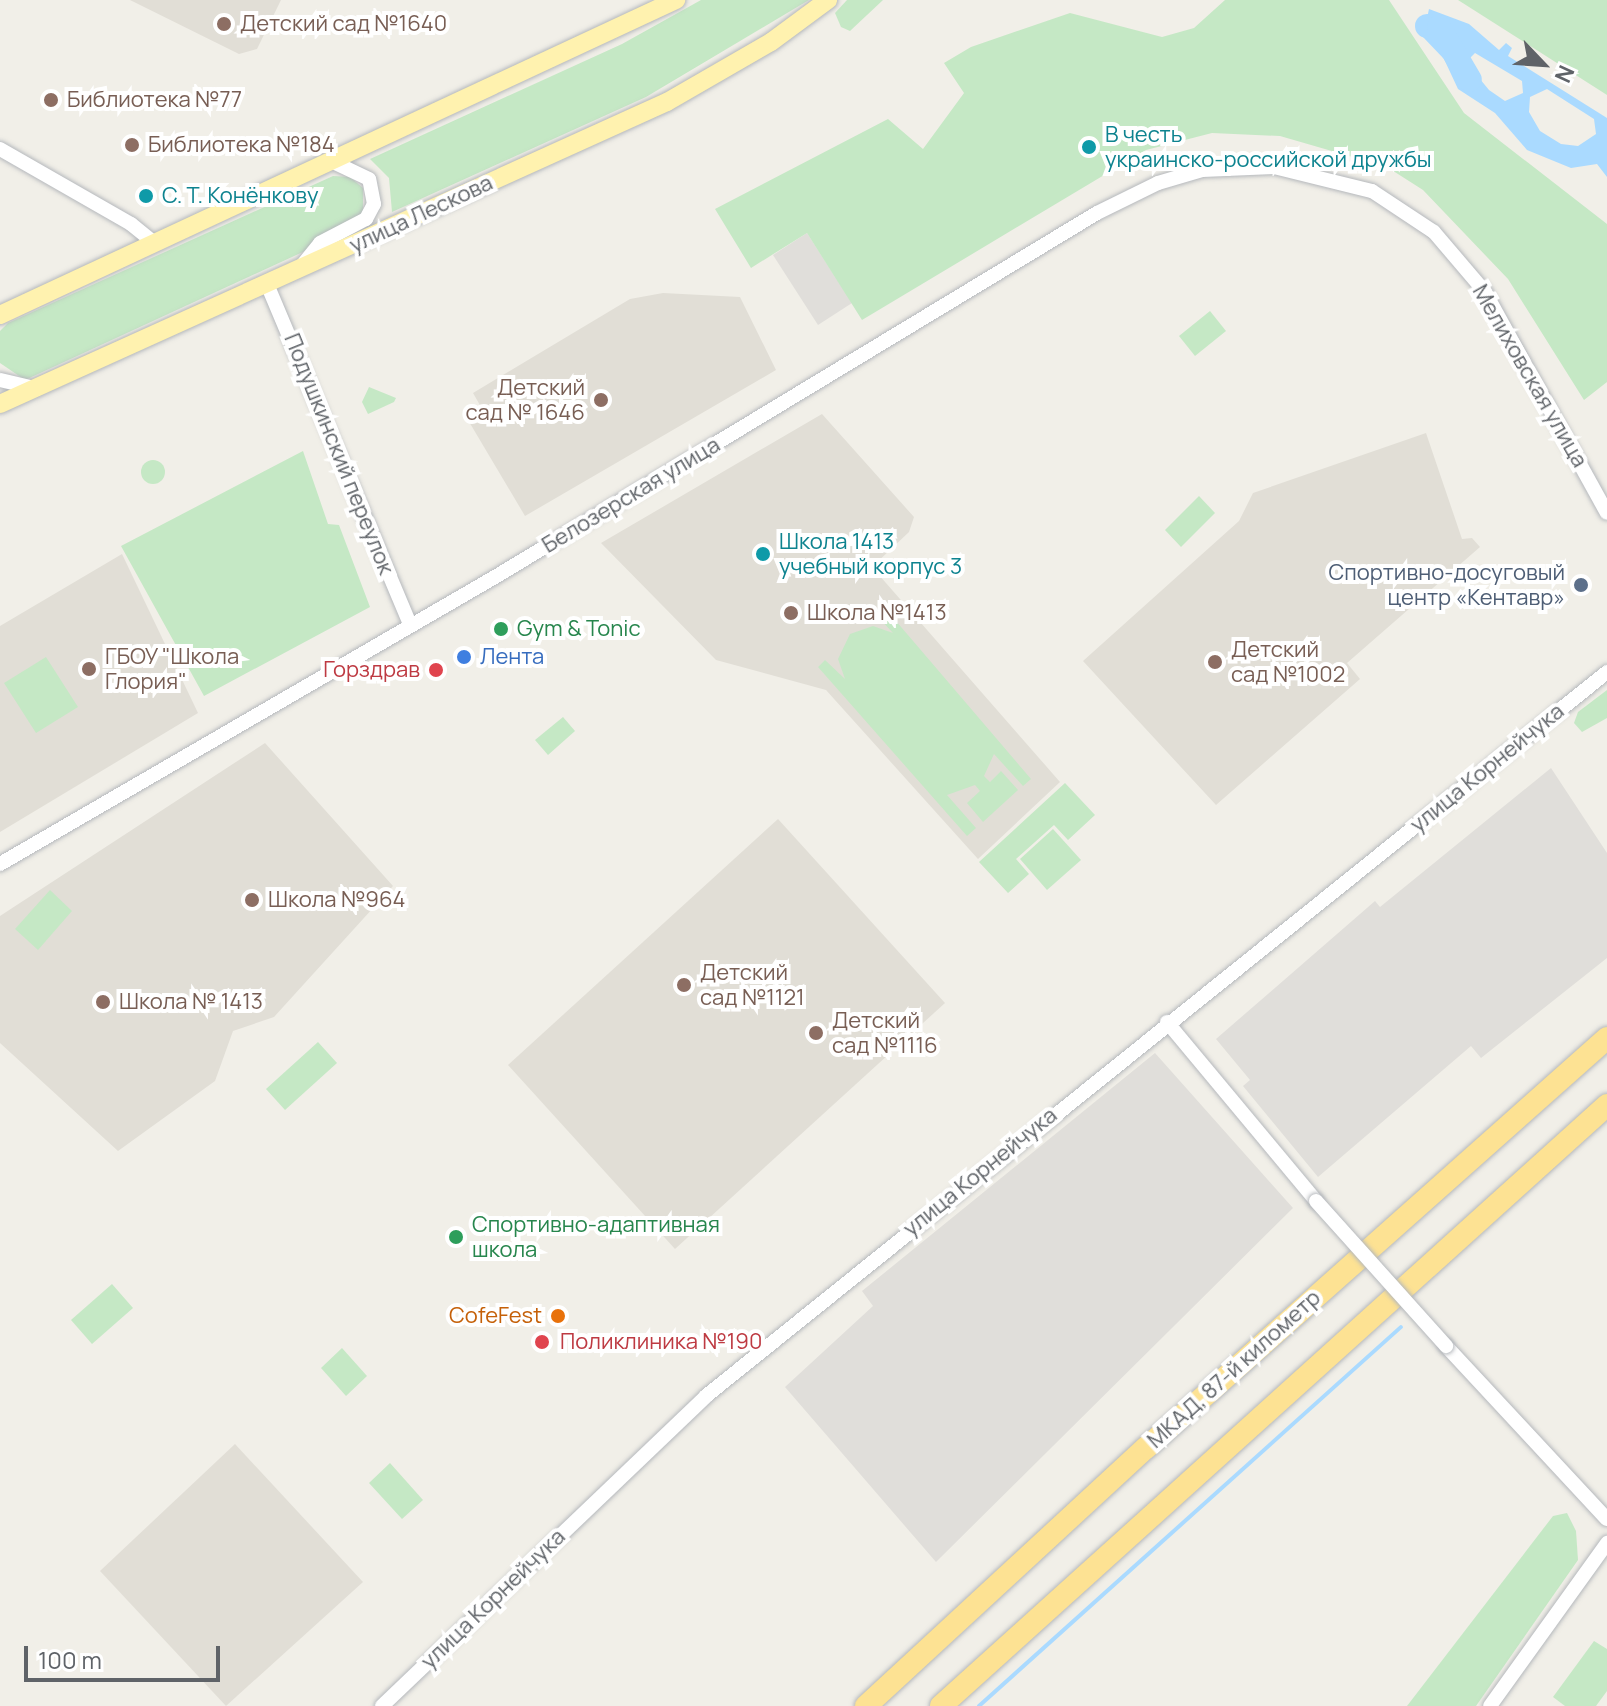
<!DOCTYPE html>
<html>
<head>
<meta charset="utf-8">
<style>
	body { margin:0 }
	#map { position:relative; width:1607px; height:1706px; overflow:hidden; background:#f1efe8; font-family:Manrope,sans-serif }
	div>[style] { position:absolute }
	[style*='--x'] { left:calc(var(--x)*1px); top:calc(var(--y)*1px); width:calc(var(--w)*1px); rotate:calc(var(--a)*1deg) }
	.industrial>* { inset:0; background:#e0deda }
	.education>* { inset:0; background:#e1ded6 }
	.green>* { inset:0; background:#c5e8c5 }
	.round { border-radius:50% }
	.water>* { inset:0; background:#aadaff }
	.stream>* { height:4px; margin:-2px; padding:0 2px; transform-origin:2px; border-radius:2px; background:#aadaff }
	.river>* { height:24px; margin:-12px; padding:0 12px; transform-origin:12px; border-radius:12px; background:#aadaff }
	.roads { filter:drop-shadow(0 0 2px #b5b8bc) drop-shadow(0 0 2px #b5b8bc) }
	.minor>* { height:14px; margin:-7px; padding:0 7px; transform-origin:7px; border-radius:7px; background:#fff }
	.major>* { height:18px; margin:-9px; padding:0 9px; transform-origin:9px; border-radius:9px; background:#fff2af }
	.highway>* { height:22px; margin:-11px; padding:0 11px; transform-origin:11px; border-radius:11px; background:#fde293 }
	.bridges { filter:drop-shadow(0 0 2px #b5b8bc) drop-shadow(0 0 2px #b5b8bc) }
	.minor-bridge>* { height:14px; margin:-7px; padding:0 7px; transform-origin:7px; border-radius:7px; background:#fff }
	.dots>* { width:22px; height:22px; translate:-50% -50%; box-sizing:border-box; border:4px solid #fff; border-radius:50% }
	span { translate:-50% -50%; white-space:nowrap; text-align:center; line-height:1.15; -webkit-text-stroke:8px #fff; paint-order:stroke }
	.education-label { font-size:22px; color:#785e54 }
	.left { translate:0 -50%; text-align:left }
	.right { translate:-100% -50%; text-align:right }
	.culture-label { font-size:22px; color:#0d838f }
	.street-label { font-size:22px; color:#5f6368 }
	.service-label { font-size:22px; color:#4e5e75 }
	.leisure-label { font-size:22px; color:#27864d }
	.shop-label { font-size:22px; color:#366cbe }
	.health-label { font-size:22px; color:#be3a42 }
	.food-label { font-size:22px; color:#c56008 }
	.north { position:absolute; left:1503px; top:24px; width:80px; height:80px; -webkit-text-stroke:6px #fff; paint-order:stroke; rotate:115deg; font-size:22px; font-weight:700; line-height:32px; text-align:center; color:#5f6368 }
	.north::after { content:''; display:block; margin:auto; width:28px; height:36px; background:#5f6368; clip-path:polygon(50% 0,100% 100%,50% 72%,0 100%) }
	.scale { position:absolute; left:24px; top:1646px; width:196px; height:36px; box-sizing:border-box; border:4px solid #5f6368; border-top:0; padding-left:10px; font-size:24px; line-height:28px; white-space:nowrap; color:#5f6368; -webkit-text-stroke:6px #fff; paint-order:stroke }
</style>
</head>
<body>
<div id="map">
	<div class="industrial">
		<div style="clip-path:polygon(807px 233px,852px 303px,818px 325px,773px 255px)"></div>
		<div style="clip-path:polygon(1551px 768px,1607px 853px,1607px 958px,1481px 1058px,1471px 1046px,1318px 1177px,1243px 1086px,1250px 1080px,1216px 1039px,1375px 901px,1380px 907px)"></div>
		<div style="clip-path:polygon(1155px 1053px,1293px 1208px,936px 1562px,785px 1387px,873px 1306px,862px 1291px)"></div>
	</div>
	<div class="education">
		<div style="clip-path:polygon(130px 0,281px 0,257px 49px,239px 54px)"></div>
		<div style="clip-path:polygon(663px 293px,740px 297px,776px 370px,525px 516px,468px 420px,481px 407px,473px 393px,630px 299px)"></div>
		<div style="clip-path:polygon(822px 414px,914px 517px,909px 532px,872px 567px,1060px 782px,978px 859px,826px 690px,716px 660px,601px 543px)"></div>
		<div style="clip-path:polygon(1426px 433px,1462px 539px,1472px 538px,1480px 547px,1347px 663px,1360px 679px,1216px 805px,1083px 661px,1239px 521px,1253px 493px)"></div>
		<div style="clip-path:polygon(122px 554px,198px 713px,0 832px,0 626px)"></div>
		<div style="clip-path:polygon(265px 743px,393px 886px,274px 1017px,233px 1031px,215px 1081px,118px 1151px,0 1043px,0 916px)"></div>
		<div style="clip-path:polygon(778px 819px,945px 1003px,675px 1249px,508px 1065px)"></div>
		<div style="clip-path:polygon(235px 1444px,363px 1582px,226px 1706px,100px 1571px)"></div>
	</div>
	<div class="green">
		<div style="clip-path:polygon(701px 0,809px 0,646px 97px,392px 212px,389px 178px,370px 159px,622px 44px)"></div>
		<div style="clip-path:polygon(847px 0,883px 0,850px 31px,841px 27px,835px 13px)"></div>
		<div style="clip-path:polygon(1225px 0,1389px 0,1464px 113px,1607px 224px,1607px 382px,1584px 400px,1508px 279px,1423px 190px,1387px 167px,1280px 136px,1212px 133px,1146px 150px,862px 320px,807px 233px,751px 268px,715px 209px,888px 119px,923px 149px,964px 93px,944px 63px,971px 47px,1070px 13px,1162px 37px,1194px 28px)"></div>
		<div style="clip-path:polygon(1458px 0,1607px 0,1607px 95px)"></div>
		<div style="clip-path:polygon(333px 176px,350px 177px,363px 188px,363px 215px,305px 251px,25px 380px,0 363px,0 331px,8px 323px)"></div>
		<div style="clip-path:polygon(1210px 311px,1226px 331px,1195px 356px,1179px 336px)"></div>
		<div style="clip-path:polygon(369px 387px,396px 398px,394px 402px,368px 414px,362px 402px)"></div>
		<div style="clip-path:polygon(303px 451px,328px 524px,339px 525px,370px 607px,204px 696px,121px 546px)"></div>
		<div class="round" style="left:141px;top:460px;width:24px;height:24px"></div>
		<div style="clip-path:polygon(1199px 496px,1215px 513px,1181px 547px,1165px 530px)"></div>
		<div style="clip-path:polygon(884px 607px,1031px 779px,1023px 786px,994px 754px,984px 776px,990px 782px,1001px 771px,1018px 790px,983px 822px,967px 803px,980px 791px,975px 785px,947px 795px,976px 828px,967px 836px,818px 667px,825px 660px,845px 679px,838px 659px,850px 634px,873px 626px,893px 633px,876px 615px)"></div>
		<div style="clip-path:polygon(46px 657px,78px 707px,36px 733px,4px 683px)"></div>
		<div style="clip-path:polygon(1607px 690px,1607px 718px,1582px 732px,1574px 723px,1578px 712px)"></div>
		<div style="clip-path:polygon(563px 717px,575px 731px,548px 755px,535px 740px)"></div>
		<div style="clip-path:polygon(1065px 783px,1095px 815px,1068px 840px,1054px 825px,1016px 859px,1029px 874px,1008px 893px,979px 862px)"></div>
		<div style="clip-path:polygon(1053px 829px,1081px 860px,1047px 890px,1020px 859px)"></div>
		<div style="clip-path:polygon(50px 890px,72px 911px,38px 950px,15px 929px)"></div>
		<div style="clip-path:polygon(318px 1042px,337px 1063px,285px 1110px,266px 1089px)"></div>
		<div style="clip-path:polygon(112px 1284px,133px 1308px,92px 1344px,71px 1320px)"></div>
		<div style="clip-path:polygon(342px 1348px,367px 1376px,346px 1396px,321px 1368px)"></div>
		<div style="clip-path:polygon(390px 1463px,423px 1500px,402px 1519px,369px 1483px)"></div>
		<div style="clip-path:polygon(1567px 1513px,1576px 1531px,1578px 1560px,1476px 1706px,1407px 1706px,1553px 1516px)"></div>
		<div style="clip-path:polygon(1594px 1641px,1607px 1649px,1607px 1691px,1596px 1706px,1565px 1706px,1553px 1697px)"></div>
	</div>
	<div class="water">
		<div style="clip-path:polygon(evenodd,1429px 9px,1469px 24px,1499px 50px,1506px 43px,1512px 48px,1508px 56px,1607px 118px,1607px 177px,1597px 164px,1571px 168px,1527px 150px,1495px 113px,1458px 89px,1444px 59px,1423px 37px,1429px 9px,1475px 53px,1522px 81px,1523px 93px,1505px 101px,1489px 90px,1466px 62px,1475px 53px,1429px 9px,1547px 89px,1594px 119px,1596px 134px,1578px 146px,1561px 144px,1540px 131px,1529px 112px,1530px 97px,1547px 89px)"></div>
	</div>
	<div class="stream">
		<div style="--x:979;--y:1706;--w:567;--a:-41.93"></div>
	</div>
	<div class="river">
		<div style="--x:1427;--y:26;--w:12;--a:5"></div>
		<div style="--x:1439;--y:27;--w:61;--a:59.7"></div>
	</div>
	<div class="roads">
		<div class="minor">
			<div style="--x:0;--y:149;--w:151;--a:29.8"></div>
			<div style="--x:131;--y:224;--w:28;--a:39"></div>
			<div style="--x:300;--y:268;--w:32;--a:-51"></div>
			<div style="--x:320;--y:243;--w:52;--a:-27.6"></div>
			<div style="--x:366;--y:219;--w:17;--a:-62"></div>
			<div style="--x:374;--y:204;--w:25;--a:-101"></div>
			<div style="--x:369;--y:179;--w:44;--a:-154.6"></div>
			<div style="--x:267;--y:284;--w:370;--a:67.2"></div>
			<div style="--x:0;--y:380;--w:35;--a:13"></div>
			<div style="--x:0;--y:864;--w:572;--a:-30.11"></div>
			<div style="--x:495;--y:577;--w:703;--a:-31.16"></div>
			<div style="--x:1097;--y:213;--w:68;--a:-26.2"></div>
			<div style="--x:1158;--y:183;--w:46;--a:-16.5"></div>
			<div style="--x:1202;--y:170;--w:72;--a:-2.4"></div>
			<div style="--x:1274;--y:167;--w:101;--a:13.8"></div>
			<div style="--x:1372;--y:191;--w:74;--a:33.5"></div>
			<div style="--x:1434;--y:232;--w:79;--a:49.6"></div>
			<div style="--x:1485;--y:292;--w:252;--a:61.1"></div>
			<div style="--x:1167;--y:1022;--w:233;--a:50.2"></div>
			<div style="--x:1446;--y:1346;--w:236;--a:47.1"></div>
			<div style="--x:382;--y:1706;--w:448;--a:-43.7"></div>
			<div style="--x:706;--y:1396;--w:1156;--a:-38.78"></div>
			<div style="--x:1490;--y:1706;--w:201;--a:-54.3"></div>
		</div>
		<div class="major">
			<div style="--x:0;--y:315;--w:746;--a:-24.98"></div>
			<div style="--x:0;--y:404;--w:732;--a:-24.36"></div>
			<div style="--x:667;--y:102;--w:120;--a:-30"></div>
			<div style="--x:771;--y:42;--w:71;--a:-36.4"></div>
		</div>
		<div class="highway">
			<div style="--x:866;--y:1706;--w:381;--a:-42.7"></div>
			<div style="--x:1146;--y:1448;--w:617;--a:-41.65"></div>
			<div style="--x:941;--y:1706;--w:897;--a:-42.06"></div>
		</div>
	</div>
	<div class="bridges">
		<div class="minor-bridge">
			<div style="--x:1316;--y:1201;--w:195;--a:48.1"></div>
		</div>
	</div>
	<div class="dots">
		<div style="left:224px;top:24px;background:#8d6e63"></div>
		<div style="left:51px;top:100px;background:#8d6e63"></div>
		<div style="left:132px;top:145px;background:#8d6e63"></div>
		<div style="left:1089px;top:147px;background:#0f9aa8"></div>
		<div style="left:146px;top:196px;background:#0f9aa8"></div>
		<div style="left:601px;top:400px;background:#8d6e63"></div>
		<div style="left:763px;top:554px;background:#0f9aa8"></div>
		<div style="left:1581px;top:585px;background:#5c6f8a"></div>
		<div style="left:791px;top:613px;background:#8d6e63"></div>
		<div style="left:501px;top:629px;background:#2e9e5b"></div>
		<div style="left:464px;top:657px;background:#3f7fe0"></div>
		<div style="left:1215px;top:662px;background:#8d6e63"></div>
		<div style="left:89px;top:669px;background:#8d6e63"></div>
		<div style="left:436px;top:670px;background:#e0444e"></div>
		<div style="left:252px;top:900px;background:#8d6e63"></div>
		<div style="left:684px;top:985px;background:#8d6e63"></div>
		<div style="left:103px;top:1002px;background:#8d6e63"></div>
		<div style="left:816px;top:1033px;background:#8d6e63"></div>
		<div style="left:456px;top:1237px;background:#2e9e5b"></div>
		<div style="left:558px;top:1316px;background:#e8710a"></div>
		<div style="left:542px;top:1342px;background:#e0444e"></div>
	</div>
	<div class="education-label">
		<span class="left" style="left:240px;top:24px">Детский сад №1640</span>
		<span class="left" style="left:67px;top:100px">Библиотека №77</span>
		<span class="left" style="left:148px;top:145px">Библиотека №184</span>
		<span class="right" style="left:585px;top:400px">Детский<br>сад № 1646</span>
		<span class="left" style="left:807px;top:613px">Школа №1413</span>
		<span class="left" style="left:1231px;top:662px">Детский<br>сад №1002</span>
		<span class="left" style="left:105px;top:669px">ГБОУ "Школа<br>Глория"</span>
		<span class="left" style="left:268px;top:900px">Школа №964</span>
		<span class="left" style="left:700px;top:985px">Детский<br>сад №1121</span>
		<span class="left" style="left:119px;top:1002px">Школа № 1413</span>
		<span class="left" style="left:832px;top:1033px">Детский<br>сад №1116</span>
	</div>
	<div class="culture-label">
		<span class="left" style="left:1105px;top:147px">В честь<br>украинско-российской дружбы</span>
		<span class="left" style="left:162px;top:196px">С. Т. Конёнкову</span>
		<span class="left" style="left:779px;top:554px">Школа 1413<br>учебный корпус 3</span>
	</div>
	<div class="street-label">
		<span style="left:421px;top:214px;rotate:-25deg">улица Лескова</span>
		<span style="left:1530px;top:376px;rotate:60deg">Мелиховская улица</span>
		<span style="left:339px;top:454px;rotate:68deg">Подушкинский переулок</span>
		<span style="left:631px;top:495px;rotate:-31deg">Белозерская улица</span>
		<span style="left:1487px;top:768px;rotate:-39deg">улица Корнейчука</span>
		<span style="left:980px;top:1172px;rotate:-39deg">улица Корнейчука</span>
		<span style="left:1234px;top:1369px;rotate:-42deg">МКАД, 87-й километр</span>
		<span style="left:493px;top:1599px;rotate:-44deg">улица Корнейчука</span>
	</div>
	<div class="service-label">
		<span class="right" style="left:1565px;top:585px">Спортивно-досуговый<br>центр «Кентавр»</span>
	</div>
	<div class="leisure-label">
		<span class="left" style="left:517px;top:629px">Gym &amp; Tonic</span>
		<span class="left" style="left:472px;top:1237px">Спортивно-адаптивная<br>школа</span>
	</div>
	<div class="shop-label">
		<span class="left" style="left:480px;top:657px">Лента</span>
	</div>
	<div class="health-label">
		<span class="right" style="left:420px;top:670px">Горздрав</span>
		<span class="left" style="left:560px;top:1342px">Поликлиника №190</span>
	</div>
	<div class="food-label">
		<span class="right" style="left:542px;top:1316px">CofeFest</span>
	</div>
	<div class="north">N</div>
	<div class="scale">100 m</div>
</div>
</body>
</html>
